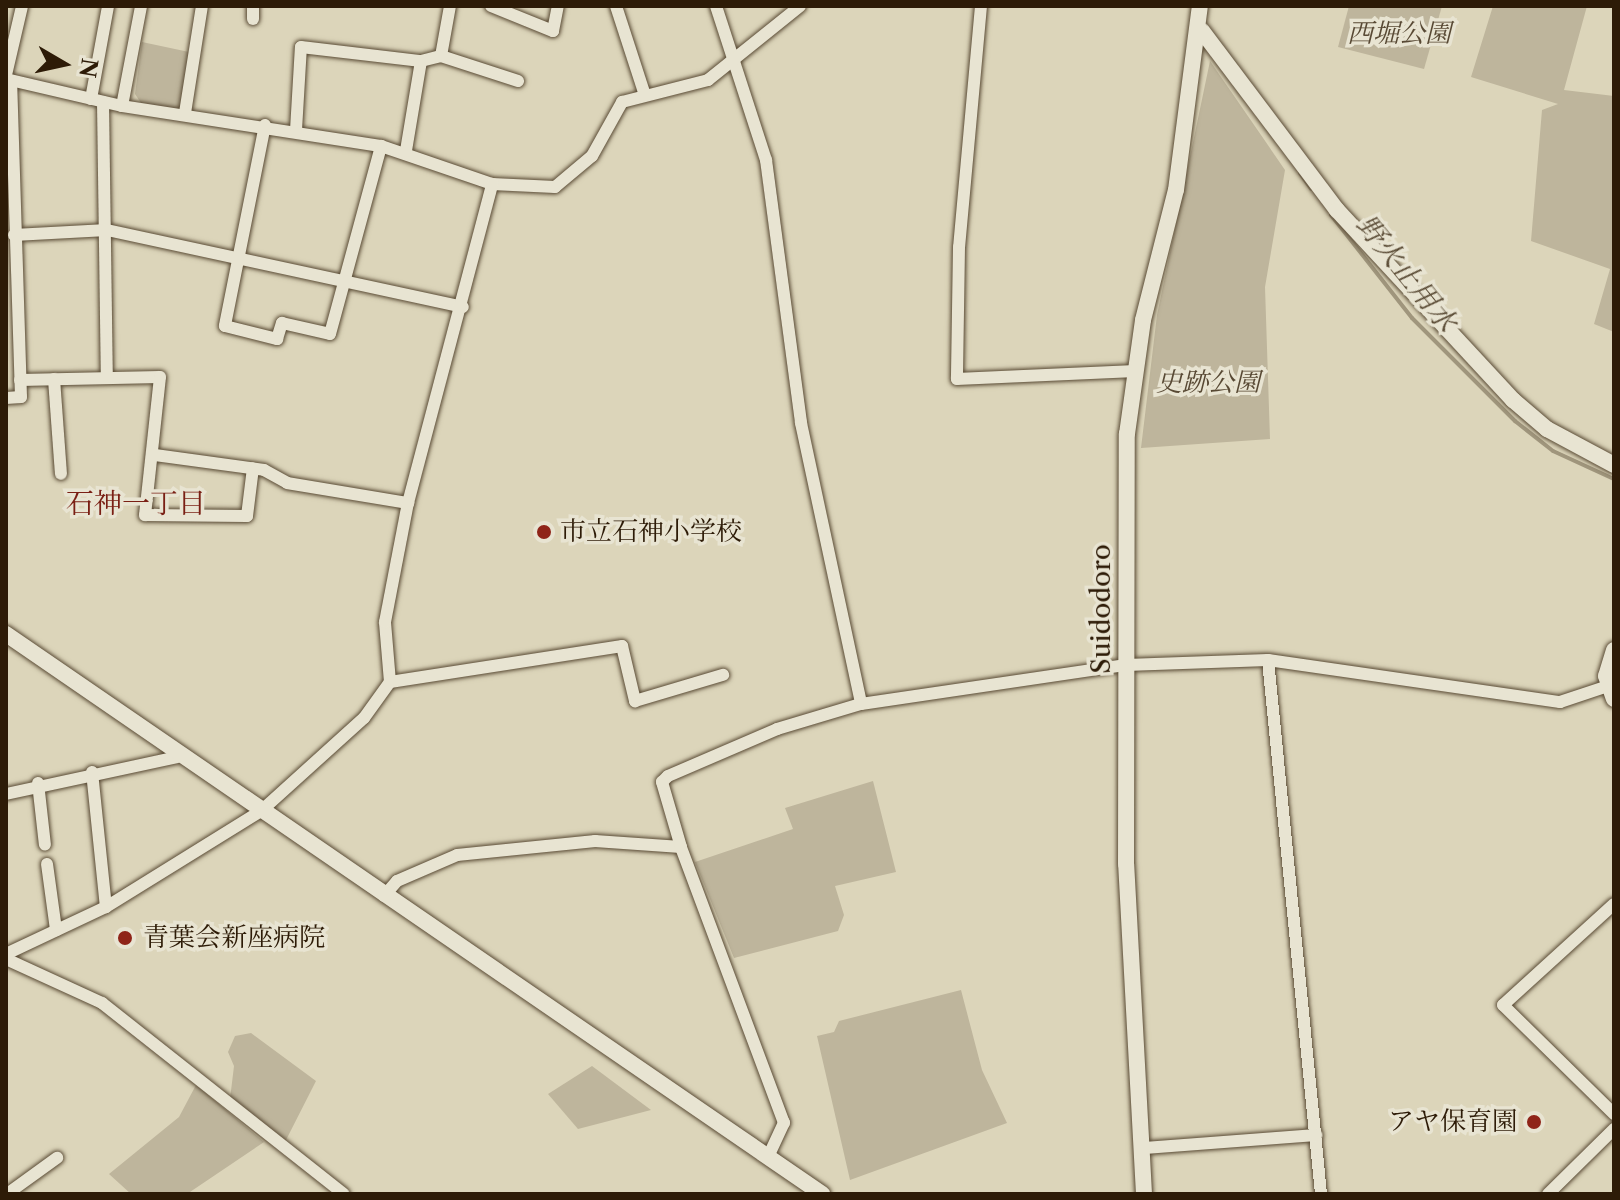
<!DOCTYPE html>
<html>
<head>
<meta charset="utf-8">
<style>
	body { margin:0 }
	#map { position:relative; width:1620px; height:1200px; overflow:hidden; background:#dcd5ba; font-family:"Libre Caslon Text","Noto Serif JP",serif }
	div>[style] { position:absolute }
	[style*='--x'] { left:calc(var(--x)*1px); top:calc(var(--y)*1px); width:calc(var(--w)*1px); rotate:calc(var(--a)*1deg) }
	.green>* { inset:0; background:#beb59c }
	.stream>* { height:4px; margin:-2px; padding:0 2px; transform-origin:2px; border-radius:2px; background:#a0967d }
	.roads { filter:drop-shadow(0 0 2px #594a34) drop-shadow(0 0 2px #594a34) }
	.minor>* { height:12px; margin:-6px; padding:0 6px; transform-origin:6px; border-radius:6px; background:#e8e4d2 }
	.tertiary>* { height:16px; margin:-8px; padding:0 8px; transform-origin:8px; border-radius:8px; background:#e8e4d2 }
	.dots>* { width:22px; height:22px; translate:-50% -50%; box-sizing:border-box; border:4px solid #e8e4d2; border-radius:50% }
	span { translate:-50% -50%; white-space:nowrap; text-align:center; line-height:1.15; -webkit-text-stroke:7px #e8e4d2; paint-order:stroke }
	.park-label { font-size:26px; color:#584934; font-style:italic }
	.poi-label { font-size:26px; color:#2d1b07 }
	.left { translate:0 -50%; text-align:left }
	.right { translate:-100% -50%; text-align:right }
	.street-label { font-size:26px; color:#2d1b07 }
	.water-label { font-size:28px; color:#5b4c36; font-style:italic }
	.neighbourhood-label { font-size:28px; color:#7a1f14 }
	.frame { position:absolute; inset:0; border:8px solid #2d1b07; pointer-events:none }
	.north { position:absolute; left:24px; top:24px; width:80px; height:80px; -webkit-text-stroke:6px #e8e4d2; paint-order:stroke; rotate:99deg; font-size:22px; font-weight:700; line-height:32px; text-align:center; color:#2d1b07 }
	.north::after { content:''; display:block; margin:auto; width:28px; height:36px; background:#2d1b07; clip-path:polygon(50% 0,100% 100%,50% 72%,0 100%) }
</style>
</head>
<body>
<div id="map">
	<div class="green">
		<div style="clip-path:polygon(1349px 6px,1442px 6px,1424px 69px,1338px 47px)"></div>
		<div style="clip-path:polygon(1493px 6px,1587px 6px,1564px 90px,1614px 96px,1614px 332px,1594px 324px,1610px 269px,1531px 241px,1542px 110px,1558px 104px,1471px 77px)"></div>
		<div style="clip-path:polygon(142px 42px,189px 52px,181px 110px,141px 103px,135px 94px)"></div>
		<div style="clip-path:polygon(1210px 61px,1285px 170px,1265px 287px,1270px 439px,1141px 448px,1157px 315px)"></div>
		<div style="clip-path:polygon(873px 781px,896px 872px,835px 886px,844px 915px,838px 931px,734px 958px,695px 862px,793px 829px,785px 808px)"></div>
		<div style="clip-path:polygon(961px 990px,982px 1070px,1007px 1123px,850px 1180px,817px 1036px,834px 1032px,839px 1021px)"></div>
		<div style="clip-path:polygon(251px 1033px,316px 1081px,285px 1142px,230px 1099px,234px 1066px,228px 1052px,235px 1036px)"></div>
		<div style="clip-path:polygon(592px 1066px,651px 1110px,578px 1129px,548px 1094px)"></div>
		<div style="clip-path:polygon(196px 1085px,264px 1142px,187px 1194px,131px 1194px,109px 1174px,179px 1117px)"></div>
	</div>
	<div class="stream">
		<div style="--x:1300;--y:173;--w:19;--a:55"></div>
		<div style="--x:1331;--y:215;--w:131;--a:51.8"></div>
		<div style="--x:1412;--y:318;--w:146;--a:45"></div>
		<div style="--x:1515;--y:421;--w:48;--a:38.3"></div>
		<div style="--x:1553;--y:451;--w:67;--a:24.7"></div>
	</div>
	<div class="roads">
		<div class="minor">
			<div style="--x:253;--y:6;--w:13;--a:90"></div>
			<div style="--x:491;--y:6;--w:67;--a:22"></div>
			<div style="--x:553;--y:31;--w:25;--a:-79"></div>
			<div style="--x:616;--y:6;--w:90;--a:72"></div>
			<div style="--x:716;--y:6;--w:162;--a:72"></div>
			<div style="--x:766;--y:160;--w:265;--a:82.4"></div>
			<div style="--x:801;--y:423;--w:287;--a:77.9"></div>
			<div style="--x:981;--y:6;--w:242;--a:95.2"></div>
			<div style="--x:959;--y:247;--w:132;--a:90.9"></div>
			<div style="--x:957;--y:379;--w:178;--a:-2.6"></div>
			<div style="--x:441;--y:56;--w:51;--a:-79.8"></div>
			<div style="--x:421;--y:61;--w:21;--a:-14"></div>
			<div style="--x:441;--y:56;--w:81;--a:18"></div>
			<div style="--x:6;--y:75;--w:71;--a:-76.9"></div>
			<div style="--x:6;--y:79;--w:119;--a:13.1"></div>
			<div style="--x:122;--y:106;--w:262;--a:8.8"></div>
			<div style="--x:381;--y:146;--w:117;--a:18.9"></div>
			<div style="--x:492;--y:184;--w:63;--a:2.7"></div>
			<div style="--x:555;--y:187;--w:48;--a:-40"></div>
			<div style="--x:592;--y:156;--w:62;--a:-60.9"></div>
			<div style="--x:622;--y:102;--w:89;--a:-14.3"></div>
			<div style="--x:708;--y:80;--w:118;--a:-38.8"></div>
			<div style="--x:91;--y:99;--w:95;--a:-79.6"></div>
			<div style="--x:103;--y:102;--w:276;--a:89.2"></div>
			<div style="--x:122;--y:106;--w:102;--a:-79.2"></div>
			<div style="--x:185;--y:113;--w:108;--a:-81"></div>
			<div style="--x:265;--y:125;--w:205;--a:101.3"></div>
			<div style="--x:225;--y:326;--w:54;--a:14"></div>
			<div style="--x:277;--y:339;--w:17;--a:-73"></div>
			<div style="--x:282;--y:323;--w:49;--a:12.9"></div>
			<div style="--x:330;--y:334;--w:195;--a:-74.8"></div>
			<div style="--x:296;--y:130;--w:83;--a:-86.6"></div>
			<div style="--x:301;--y:47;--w:121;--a:6.7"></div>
			<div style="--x:421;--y:61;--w:91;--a:99.5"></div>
			<div style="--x:14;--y:235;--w:93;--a:-3.1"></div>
			<div style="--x:107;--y:230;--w:364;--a:12.2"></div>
			<div style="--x:54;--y:379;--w:95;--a:85.8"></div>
			<div style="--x:20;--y:380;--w:140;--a:-1.2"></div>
			<div style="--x:160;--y:377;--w:139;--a:96.2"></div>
			<div style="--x:145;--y:515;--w:102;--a:0.6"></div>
			<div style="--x:247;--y:516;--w:48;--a:-82.9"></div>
			<div style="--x:6;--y:398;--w:15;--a:-4"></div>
			<div style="--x:21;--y:397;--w:316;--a:-91.8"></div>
			<div style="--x:155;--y:455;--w:110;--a:7.8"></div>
			<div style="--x:264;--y:470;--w:26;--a:29"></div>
			<div style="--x:287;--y:483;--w:123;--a:9.4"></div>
			<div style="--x:1268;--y:660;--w:537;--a:84.33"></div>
			<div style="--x:390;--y:682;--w:235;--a:-8.8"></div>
			<div style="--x:622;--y:646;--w:57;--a:76.7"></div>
			<div style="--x:635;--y:701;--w:92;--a:-16.5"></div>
			<div style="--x:92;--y:772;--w:136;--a:84.1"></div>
			<div style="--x:38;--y:783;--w:62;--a:83.6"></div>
			<div style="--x:6;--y:794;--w:175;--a:-12.2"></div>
			<div style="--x:47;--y:864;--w:67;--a:82.2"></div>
			<div style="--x:384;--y:896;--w:20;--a:-49"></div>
			<div style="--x:397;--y:881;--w:65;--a:-23.4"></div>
			<div style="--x:457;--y:855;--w:139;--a:-5.8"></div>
			<div style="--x:595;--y:841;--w:86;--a:4"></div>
			<div style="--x:1614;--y:904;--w:150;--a:137.7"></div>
			<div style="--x:1503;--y:1005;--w:156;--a:44.5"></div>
			<div style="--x:6;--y:954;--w:110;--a:-25.2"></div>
			<div style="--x:106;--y:907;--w:182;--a:-31.8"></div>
			<div style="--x:261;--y:811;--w:139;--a:-42.1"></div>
			<div style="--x:364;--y:718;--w:44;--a:-54.2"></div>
			<div style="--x:390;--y:682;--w:60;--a:-94.8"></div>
			<div style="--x:385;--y:622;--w:121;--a:-79.1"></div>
			<div style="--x:408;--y:503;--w:330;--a:-75.2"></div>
			<div style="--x:6;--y:959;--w:106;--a:24.6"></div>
			<div style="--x:102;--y:1003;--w:308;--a:38.3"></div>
			<div style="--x:1144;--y:1148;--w:173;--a:-4.3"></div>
			<div style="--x:768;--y:1157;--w:38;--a:-65"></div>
			<div style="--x:784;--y:1123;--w:295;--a:-110.5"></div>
			<div style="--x:681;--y:847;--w:68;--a:-106.3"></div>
			<div style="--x:662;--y:782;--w:8;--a:-45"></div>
			<div style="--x:668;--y:776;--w:119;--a:-23.3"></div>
			<div style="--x:777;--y:729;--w:88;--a:-16.6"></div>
			<div style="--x:861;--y:704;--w:268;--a:-8.4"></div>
			<div style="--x:1126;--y:665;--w:142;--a:-2"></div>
			<div style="--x:1268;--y:660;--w:295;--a:8.2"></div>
			<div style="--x:1560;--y:702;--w:51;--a:-18.4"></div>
			<div style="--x:7;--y:1194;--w:62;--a:-35.8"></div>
			<div style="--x:1548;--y:1194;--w:93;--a:-44.6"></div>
		</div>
		<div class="tertiary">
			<div style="--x:1202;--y:31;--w:224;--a:53"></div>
			<div style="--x:1337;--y:210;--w:259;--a:47.2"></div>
			<div style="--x:1513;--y:400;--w:45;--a:40.5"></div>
			<div style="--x:1547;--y:429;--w:76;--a:28.2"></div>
			<div style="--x:6;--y:634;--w:990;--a:34.46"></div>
			<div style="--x:1614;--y:650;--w:27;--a:107"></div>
			<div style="--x:1606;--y:676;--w:24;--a:71"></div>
			<div style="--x:1144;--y:1194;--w:330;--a:-93.1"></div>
			<div style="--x:1126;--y:864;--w:430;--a:-89.9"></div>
			<div style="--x:1127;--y:434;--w:115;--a:-82"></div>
			<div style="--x:1143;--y:320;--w:134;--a:-75.8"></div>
			<div style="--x:1176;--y:190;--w:186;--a:-82.6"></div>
		</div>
	</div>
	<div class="dots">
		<div style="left:544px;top:532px;background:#8f2418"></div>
		<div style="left:125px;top:938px;background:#8f2418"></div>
		<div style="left:1534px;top:1122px;background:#8f2418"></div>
	</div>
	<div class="park-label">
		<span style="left:1399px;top:34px">西堀公園</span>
		<span style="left:1208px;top:383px">史跡公園</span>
	</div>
	<div class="poi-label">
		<span class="left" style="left:560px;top:532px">市立石神小学校</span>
		<span class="left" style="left:143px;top:938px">青葉会新座病院</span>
		<span class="right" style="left:1518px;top:1122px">アヤ保育園</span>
	</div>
	<div class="street-label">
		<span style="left:1102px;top:609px;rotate:-90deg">Suidodoro</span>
	</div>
	<div class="water-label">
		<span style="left:1407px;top:273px;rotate:51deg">野火止用水</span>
	</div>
	<div class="neighbourhood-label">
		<span style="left:136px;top:503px">石神一丁目</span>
	</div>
	<div class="frame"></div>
	<div class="north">N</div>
</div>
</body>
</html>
